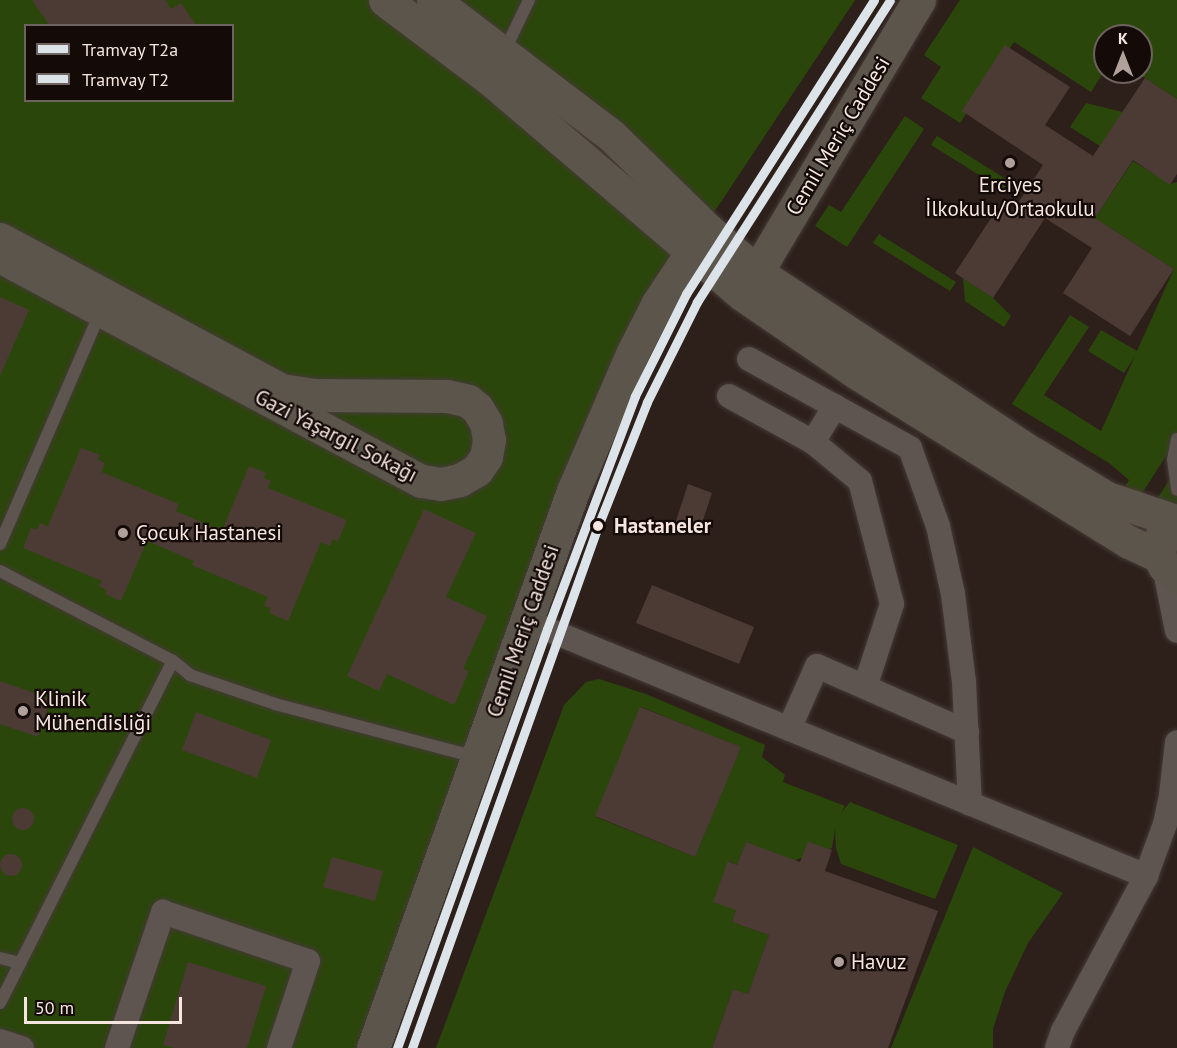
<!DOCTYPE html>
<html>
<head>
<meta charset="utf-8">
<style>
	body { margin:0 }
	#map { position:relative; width:1177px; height:1048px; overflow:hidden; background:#2d201b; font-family:"PT Sans",sans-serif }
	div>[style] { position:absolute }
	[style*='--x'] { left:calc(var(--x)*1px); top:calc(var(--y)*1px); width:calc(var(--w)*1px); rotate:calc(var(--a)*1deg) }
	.green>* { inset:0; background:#2b460b }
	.building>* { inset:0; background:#4c3b35 }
	.round { border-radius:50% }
	.roads { filter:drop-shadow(0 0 2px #453a37) drop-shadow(0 0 2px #453a37) }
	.lane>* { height:12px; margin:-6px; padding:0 6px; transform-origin:6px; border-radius:6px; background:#5e5551 }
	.street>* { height:24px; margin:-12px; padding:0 12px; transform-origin:12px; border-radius:12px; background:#5e5551 }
	.secondary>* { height:33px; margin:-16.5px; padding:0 16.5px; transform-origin:16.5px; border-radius:16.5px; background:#5c554c }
	.tram-1>* { height:9px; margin:-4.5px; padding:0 4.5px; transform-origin:4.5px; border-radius:4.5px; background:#dce3e9 }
	.tram-2>* { height:9px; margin:-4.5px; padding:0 4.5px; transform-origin:4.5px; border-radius:4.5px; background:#dce3e9 }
	.dots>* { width:16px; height:16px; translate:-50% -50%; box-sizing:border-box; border:3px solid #140a07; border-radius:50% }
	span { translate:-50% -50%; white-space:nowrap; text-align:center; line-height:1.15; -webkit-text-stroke:4.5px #140a07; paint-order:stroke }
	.street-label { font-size:21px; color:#f6e6e0 }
	.poi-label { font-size:21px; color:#f6e6e0 }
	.left { translate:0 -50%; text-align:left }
	.stop-label { font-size:21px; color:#f6e6e0; font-weight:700 }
	.legend { position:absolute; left:24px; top:24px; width:210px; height:78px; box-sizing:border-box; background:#140a07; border:2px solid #6e625e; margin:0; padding:8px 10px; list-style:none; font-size:18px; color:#f6e6e0 }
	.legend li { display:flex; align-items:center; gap:12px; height:30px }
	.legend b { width:30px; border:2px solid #6e625e }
	.north { position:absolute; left:1093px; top:24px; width:60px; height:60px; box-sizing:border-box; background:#140a07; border:2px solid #6e625e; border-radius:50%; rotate:0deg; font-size:16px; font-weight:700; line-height:24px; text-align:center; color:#f6e6e0 }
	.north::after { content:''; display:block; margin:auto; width:21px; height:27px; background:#b0a19b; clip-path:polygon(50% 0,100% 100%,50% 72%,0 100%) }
	.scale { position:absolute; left:24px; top:997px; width:158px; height:27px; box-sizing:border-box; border:3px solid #f6e6e0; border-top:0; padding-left:8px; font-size:18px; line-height:21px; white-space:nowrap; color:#f6e6e0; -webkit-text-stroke:4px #140a07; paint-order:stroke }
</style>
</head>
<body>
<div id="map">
	<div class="green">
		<div style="clip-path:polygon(evenodd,0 0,855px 0,681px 262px,638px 333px,379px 1048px,0 1048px,0 0,26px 26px,232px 26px,232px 100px,26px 100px,26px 26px)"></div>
		<div style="clip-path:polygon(960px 0,1177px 0,1177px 99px,1136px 72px,1141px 72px,1141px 36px,1105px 36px,1105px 70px,1091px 92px,1014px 42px,960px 123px,921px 98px,941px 67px,924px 55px)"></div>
		<div style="clip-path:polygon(1086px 103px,1123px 112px,1100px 146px,1070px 127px)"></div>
		<div style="clip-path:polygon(905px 116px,924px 129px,847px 247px,815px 226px,829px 205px,841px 212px)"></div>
		<div style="clip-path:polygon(937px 136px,1014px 184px,1008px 193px,931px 145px)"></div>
		<div style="clip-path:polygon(1133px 161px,1170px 184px,1177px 182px,1177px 439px,1135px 504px,1120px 494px,1129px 480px,1109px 463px,1012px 404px,1070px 315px,1089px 327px,1044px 395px,1101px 431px,1135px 356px,1124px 373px,1088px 351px,1101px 330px,1137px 351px,1174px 269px,1106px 225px,1087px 230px)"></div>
		<div style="clip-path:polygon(879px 234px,956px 282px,950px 291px,873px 243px)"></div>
		<div style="clip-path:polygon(963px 278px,993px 298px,1011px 316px,1004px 327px,965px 301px)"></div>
		<div style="clip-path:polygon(1177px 468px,1177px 533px,1148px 513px)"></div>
		<div style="clip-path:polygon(evenodd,599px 679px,646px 694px,765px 745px,762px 757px,785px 775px,783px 782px,845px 806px,841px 813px,850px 802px,958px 845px,935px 899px,841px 864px,836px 848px,835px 829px,832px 848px,792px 861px,746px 842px,737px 865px,729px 861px,736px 910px,732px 922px,769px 935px,748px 994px,733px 989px,712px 1048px,436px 1048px,564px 705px,586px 682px,599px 679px,641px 707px,740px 747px,695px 857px,596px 817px,641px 707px)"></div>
		<div style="clip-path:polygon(973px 847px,1063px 893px,1028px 943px,1005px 992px,993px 1029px,993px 1048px,891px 1048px)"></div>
	</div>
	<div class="building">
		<div style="clip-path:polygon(32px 0,165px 0,171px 9px,181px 3px,197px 26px,50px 26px)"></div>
		<div style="clip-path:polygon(1005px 45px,1070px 87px,1045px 125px,1093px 156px,1145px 78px,1177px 99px,1177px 174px,1170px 185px,1133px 160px,1095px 218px,1174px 269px,1130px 336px,1063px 293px,1092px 248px,1045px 218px,993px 298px,955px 273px,999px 206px,1011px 214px,1043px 165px,962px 111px)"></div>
		<div style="clip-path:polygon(0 297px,29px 310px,0 376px)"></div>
		<div style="clip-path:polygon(81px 448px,100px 455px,98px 460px,105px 463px,101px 472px,179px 504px,176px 511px,222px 531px,249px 466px,266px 473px,263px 478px,271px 481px,268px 488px,347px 520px,338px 541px,333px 539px,330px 546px,321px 542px,288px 621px,269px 613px,271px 608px,264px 606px,268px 597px,192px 565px,194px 561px,147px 541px,121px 601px,105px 594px,107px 590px,99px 586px,102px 581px,23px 548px,31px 528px,37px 530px,40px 523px,48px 526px)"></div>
		<div style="clip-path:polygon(688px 484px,712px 493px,699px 532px,675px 524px)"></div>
		<div style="clip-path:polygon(424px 509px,476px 533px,446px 597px,487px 616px,463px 669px,469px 671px,454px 705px,387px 674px,379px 691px,347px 676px)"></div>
		<div style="clip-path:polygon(652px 585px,754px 627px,739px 664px,636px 623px)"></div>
		<div style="clip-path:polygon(0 681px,51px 699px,38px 737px,0 724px)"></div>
		<div style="clip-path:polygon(640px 707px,741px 747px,695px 857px,595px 816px)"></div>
		<div style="clip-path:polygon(196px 712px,271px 740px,257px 778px,182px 750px)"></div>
		<div class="round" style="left:12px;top:808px;width:22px;height:22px"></div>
		<div style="clip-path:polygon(746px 842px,800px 862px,808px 842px,832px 850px,825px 871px,938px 911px,888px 1048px,712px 1048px,733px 989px,748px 994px,769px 935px,732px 922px,736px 910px,713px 902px,728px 861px,737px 865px)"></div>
		<div class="round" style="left:0;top:854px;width:22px;height:22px"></div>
		<div style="clip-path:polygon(332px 857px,383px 871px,375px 901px,323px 887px)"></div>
		<div style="clip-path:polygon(188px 962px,266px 986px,247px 1048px,175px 1048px,163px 1045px)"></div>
	</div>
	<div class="roads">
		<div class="lane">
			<div style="--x:504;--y:52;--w:58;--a:-64.3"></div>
			<div style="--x:1177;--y:439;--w:21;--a:101"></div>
			<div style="--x:1173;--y:460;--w:30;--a:82"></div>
			<div style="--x:0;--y:544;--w:254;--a:-66.6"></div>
			<div style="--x:0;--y:571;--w:195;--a:27.5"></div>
			<div style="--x:173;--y:661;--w:22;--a:39"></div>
			<div style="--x:190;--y:675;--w:90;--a:18.8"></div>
			<div style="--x:275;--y:704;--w:208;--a:14.8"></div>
			<div style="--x:0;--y:958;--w:21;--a:14"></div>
			<div style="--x:0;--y:1003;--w:383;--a:-63.2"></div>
		</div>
		<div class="street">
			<div style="--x:749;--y:359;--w:184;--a:28.9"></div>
			<div style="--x:910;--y:448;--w:83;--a:70.3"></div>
			<div style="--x:938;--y:526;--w:70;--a:77.6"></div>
			<div style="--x:953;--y:594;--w:89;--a:82.9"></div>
			<div style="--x:964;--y:682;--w:122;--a:87.2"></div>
			<div style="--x:729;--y:396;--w:96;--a:28.7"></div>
			<div style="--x:813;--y:442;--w:61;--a:39.7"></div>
			<div style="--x:860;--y:481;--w:127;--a:75.4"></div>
			<div style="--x:892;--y:604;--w:87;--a:108"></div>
			<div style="--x:813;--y:442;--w:42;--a:-58.6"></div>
			<div style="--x:1164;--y:566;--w:66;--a:78.7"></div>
			<div style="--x:525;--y:620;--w:672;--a:22.4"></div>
			<div style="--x:1146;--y:876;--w:55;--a:-69.9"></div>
			<div style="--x:1165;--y:824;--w:30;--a:-78"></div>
			<div style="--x:1171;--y:795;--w:53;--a:-83.5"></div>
			<div style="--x:789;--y:729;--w:69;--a:-66"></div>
			<div style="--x:817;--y:666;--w:164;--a:23.7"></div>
			<div style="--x:0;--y:1041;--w:23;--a:18"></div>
			<div style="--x:117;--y:1048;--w:144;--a:-71.3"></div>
			<div style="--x:163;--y:912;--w:153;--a:18.7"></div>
			<div style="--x:308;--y:961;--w:92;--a:108.4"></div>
			<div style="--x:1057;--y:1048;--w:18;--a:-71"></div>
			<div style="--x:1063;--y:1031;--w:176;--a:-61.8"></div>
		</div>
		<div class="secondary">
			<div style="--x:385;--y:0;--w:131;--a:37"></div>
			<div style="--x:490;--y:79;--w:333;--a:40.5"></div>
			<div style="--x:743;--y:295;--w:138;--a:34.4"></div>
			<div style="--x:857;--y:373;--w:320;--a:31.9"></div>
			<div style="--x:1129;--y:542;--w:33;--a:25"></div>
			<div style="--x:433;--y:0;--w:223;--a:37.2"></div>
			<div style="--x:611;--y:135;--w:134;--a:44.4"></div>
			<div style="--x:707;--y:229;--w:67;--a:40.8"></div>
			<div style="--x:758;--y:273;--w:330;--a:33.3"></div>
			<div style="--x:1034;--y:454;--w:85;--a:31.1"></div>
			<div style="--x:1107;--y:498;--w:70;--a:18.4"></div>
			<div style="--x:0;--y:239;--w:320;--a:28.2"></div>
			<div style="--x:282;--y:390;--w:31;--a:9"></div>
			<div style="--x:313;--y:395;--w:134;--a:0.4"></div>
			<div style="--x:447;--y:396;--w:22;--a:13"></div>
			<div style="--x:468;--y:401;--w:11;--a:38"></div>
			<div style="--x:477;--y:408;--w:17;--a:59"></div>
			<div style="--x:486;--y:423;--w:17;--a:80"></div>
			<div style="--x:489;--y:440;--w:17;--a:100"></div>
			<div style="--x:486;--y:457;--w:16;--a:125"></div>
			<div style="--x:477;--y:470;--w:20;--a:150"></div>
			<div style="--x:460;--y:480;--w:19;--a:168"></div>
			<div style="--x:441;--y:484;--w:20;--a:-171"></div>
			<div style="--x:421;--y:481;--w:477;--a:-151.9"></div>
			<div style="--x:746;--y:290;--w:338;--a:-59.2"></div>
			<div style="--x:1162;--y:534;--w:22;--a:98"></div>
			<div style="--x:1159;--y:556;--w:11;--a:63"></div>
			<div style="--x:1164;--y:566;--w:17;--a:40"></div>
			<div style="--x:373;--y:1048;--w:592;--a:-70.25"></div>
			<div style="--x:573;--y:491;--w:151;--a:-66.7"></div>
			<div style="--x:633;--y:352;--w:55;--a:-63"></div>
			<div style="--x:658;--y:303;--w:82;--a:-56.5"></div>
		</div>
	</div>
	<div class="tram-1">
		<div style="--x:412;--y:1048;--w:554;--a:-70.39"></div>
		<div style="--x:598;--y:526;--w:133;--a:-68.4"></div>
		<div style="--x:647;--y:402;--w:112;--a:-63.4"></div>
		<div style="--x:697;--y:302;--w:358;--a:-57.4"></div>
	</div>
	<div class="tram-2">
		<div style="--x:397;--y:1048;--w:445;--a:-70.3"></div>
		<div style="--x:547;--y:629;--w:249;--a:-69.3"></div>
		<div style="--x:635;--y:396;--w:114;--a:-63.4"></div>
		<div style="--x:686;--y:294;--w:349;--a:-57.4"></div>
	</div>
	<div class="dots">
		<div style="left:1010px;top:163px;background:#b0a19b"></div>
		<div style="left:598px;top:526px;background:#f6e6e0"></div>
		<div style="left:123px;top:533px;background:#b0a19b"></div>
		<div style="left:23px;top:711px;background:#b0a19b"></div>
		<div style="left:839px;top:962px;background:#b0a19b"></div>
	</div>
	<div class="street-label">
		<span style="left:838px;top:136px;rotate:-59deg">Cemil Meriç Caddesi</span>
		<span style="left:336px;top:436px;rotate:27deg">Gazi Yaşargil Sokağı</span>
		<span style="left:523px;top:631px;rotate:-71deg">Cemil Meriç Caddesi</span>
	</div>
	<div class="poi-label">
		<span style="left:1010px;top:197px">Erciyes<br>İlkokulu/Ortaokulu</span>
		<span class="left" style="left:136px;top:533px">Çocuk Hastanesi</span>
		<span class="left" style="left:35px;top:711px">Klinik<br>Mühendisliği</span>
		<span class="left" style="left:851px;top:962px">Havuz</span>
	</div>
	<div class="stop-label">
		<span class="left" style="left:614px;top:526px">Hastaneler</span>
	</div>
	<ul class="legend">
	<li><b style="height:8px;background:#dce3e9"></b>Tramvay T2a</li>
	<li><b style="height:8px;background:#dce3e9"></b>Tramvay T2</li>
	</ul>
	<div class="north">K</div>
	<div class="scale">50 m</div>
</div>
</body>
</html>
